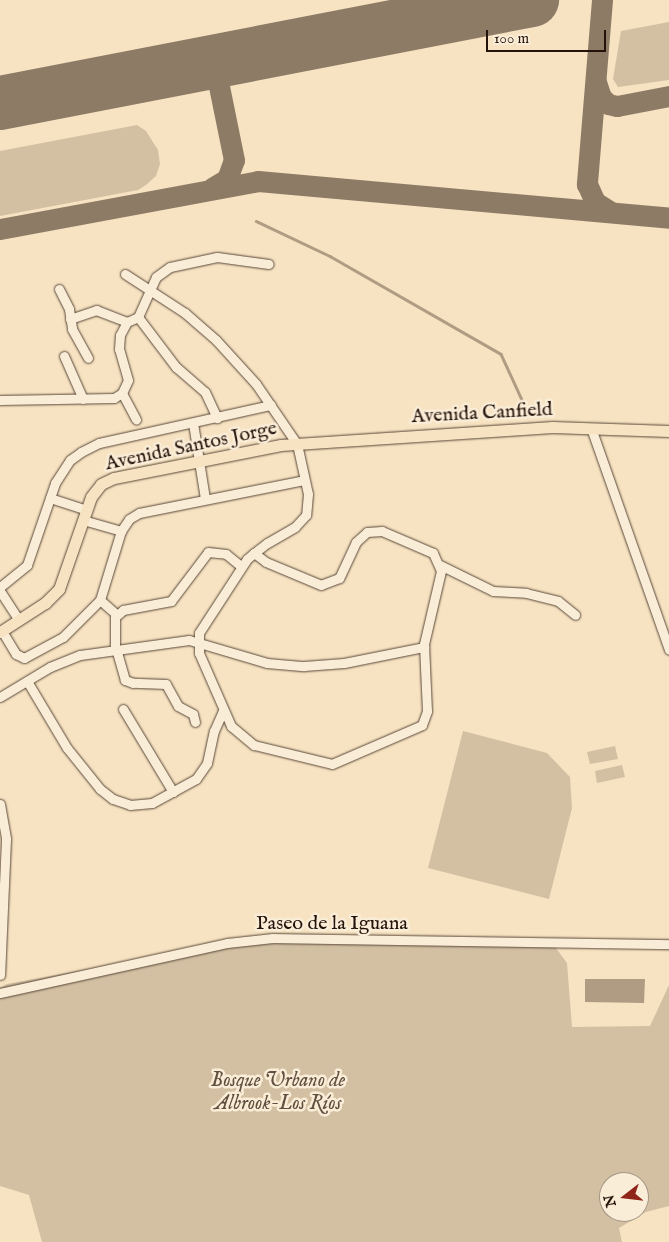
<!DOCTYPE html>
<html>
<head>
<meta charset="utf-8">
<style>
	body { margin:0 }
	#map { position:relative; width:669px; height:1242px; overflow:hidden; background:#f7e3c2; font-family:"IM FELL English",serif }
	div>[style] { position:absolute }
	[style*='--x'] { left:calc(var(--x)*1px); top:calc(var(--y)*1px); width:calc(var(--w)*1px); rotate:calc(var(--a)*1deg) }
	.green>* { inset:0; background:#d3c0a3 }
	.water>* { inset:0; background:#af9c83 }
	.stream>* { height:2.5px; margin:-1.25px; padding:0 1.25px; transform-origin:1.25px; border-radius:1.25px; background:#af9c83 }
	.taxiway>* { height:21px; margin:-10.5px; padding:0 10.5px; transform-origin:10.5px; border-radius:10.5px; background:#8e7b66 }
	.runway>* { height:54px; margin:-27px; padding:0 27px; transform-origin:27px; border-radius:27px; background:#8e7b66 }
	.roads { filter:drop-shadow(0 0 1px #594738) drop-shadow(0 0 1px #594738) }
	.minor>* { height:9px; margin:-4.5px; padding:0 4.5px; transform-origin:4.5px; border-radius:4.5px; background:#faedd7 }
	.major>* { height:11px; margin:-5.5px; padding:0 5.5px; transform-origin:5.5px; border-radius:5.5px; background:#f7e3c2 }
	span { translate:-50% -50%; white-space:nowrap; text-align:center; line-height:1.15; -webkit-text-stroke:5px #faedd7; paint-order:stroke }
	.street-label { font-size:20px; color:#24130a }
	.park-label { font-size:20px; color:#615040; font-style:italic }
	.north { position:absolute; left:599px; top:1172px; width:50px; height:50px; box-sizing:border-box; background:#faedd7; border:1px solid #a49685; border-radius:50%; rotate:254deg; font-size:14px; font-weight:700; line-height:20px; text-align:center; color:#24130a }
	.north::after { content:''; display:block; margin:auto; width:18px; height:22px; background:#8f2418; clip-path:polygon(50% 0,100% 100%,50% 72%,0 100%) }
	.scale { position:absolute; left:486px; top:30px; width:120px; height:22px; box-sizing:border-box; border:2px solid #24130a; border-top:0; padding-left:6px; font-size:15px; line-height:18px; white-space:nowrap; color:#24130a; -webkit-text-stroke:4px #faedd7; paint-order:stroke }
</style>
</head>
<body>
<div id="map">
	<div class="green">
		<div style="clip-path:polygon(669px 22px,669px 80px,618px 87px,613px 79px,621px 31px)"></div>
		<div style="clip-path:polygon(137px 125px,146px 131px,158px 150px,160px 164px,156px 176px,146px 185px,138px 190px,0 216px,0 151px)"></div>
		<div style="clip-path:polygon(463px 731px,547px 753px,570px 777px,572px 808px,549px 899px,428px 868px)"></div>
		<div style="clip-path:polygon(615px 746px,618px 759px,590px 764px,587px 752px)"></div>
		<div style="clip-path:polygon(622px 765px,625px 777px,597px 783px,595px 771px)"></div>
		<div style="clip-path:polygon(evenodd,270px 939px,553px 944px,567px 963px,572px 1027px,650px 1026px,669px 985px,669px 1206px,646px 1212px,619px 1228px,622px 1242px,42px 1242px,29px 1195px,0 1186px,0 988px,7px 984px,143px 959px,270px 939px,609px 1182px,639px 1182px,639px 1212px,609px 1212px,609px 1182px)"></div>
	</div>
	<div class="water">
		<div style="clip-path:polygon(585px 979px,645px 979px,644px 1003px,585px 1002px)"></div>
	</div>
	<div class="stream">
		<div style="--x:256;--y:221;--w:82;--a:25.3"></div>
		<div style="--x:330;--y:256;--w:197;--a:29.8"></div>
		<div style="--x:501;--y:354;--w:55;--a:65.3"></div>
	</div>
	<div class="taxiway">
		<div style="--x:602;--y:0;--w:185;--a:94.7"></div>
		<div style="--x:587;--y:184;--w:20;--a:66"></div>
		<div style="--x:595;--y:202;--w:19;--a:32"></div>
		<div style="--x:596;--y:82;--w:16;--a:72"></div>
		<div style="--x:601;--y:97;--w:10;--a:45"></div>
		<div style="--x:608;--y:104;--w:9;--a:13"></div>
		<div style="--x:617;--y:106;--w:53;--a:-10.9"></div>
		<div style="--x:212;--y:188;--w:17;--a:-31"></div>
		<div style="--x:227;--y:179;--w:20;--a:-70"></div>
		<div style="--x:234;--y:160;--w:100;--a:-101.5"></div>
		<div style="--x:0;--y:229;--w:262;--a:-10.5"></div>
		<div style="--x:258;--y:181;--w:413;--a:5.1"></div>
	</div>
	<div class="runway">
		<div style="--x:0;--y:103;--w:542;--a:-10.96"></div>
	</div>
	<div class="roads">
		<div class="minor">
			<div style="--x:125;--y:274;--w:72;--a:33"></div>
			<div style="--x:185;--y:313;--w:41;--a:41.1"></div>
			<div style="--x:216;--y:340;--w:59;--a:47.7"></div>
			<div style="--x:256;--y:384;--w:73;--a:55.7"></div>
			<div style="--x:297;--y:444;--w:51;--a:77.6"></div>
			<div style="--x:308;--y:494;--w:21;--a:95"></div>
			<div style="--x:306;--y:515;--w:16;--a:133"></div>
			<div style="--x:295;--y:527;--w:32;--a:150"></div>
			<div style="--x:267;--y:543;--w:16;--a:142"></div>
			<div style="--x:254;--y:553;--w:9;--a:139"></div>
			<div style="--x:247;--y:559;--w:88;--a:123"></div>
			<div style="--x:199;--y:633;--w:20;--a:90"></div>
			<div style="--x:199;--y:653;--w:80;--a:66.3"></div>
			<div style="--x:231;--y:726;--w:30;--a:40"></div>
			<div style="--x:254;--y:745;--w:80;--a:13.7"></div>
			<div style="--x:332;--y:764;--w:98;--a:-23.4"></div>
			<div style="--x:422;--y:725;--w:15;--a:-70"></div>
			<div style="--x:427;--y:711;--w:67;--a:-92.6"></div>
			<div style="--x:424;--y:644;--w:75;--a:-76.9"></div>
			<div style="--x:441;--y:571;--w:20;--a:-114"></div>
			<div style="--x:433;--y:553;--w:56;--a:-156.7"></div>
			<div style="--x:382;--y:531;--w:15;--a:176"></div>
			<div style="--x:367;--y:532;--w:15;--a:138"></div>
			<div style="--x:356;--y:542;--w:40;--a:115"></div>
			<div style="--x:339;--y:578;--w:19;--a:159"></div>
			<div style="--x:321;--y:585;--w:60;--a:-157.3"></div>
			<div style="--x:266;--y:562;--w:15;--a:-143"></div>
			<div style="--x:59;--y:289;--w:22;--a:63"></div>
			<div style="--x:69;--y:309;--w:20;--a:81"></div>
			<div style="--x:72;--y:329;--w:33;--a:61"></div>
			<div style="--x:138;--y:317;--w:63;--a:52.8"></div>
			<div style="--x:176;--y:367;--w:38;--a:41"></div>
			<div style="--x:205;--y:392;--w:29;--a:65"></div>
			<div style="--x:70;--y:319;--w:28;--a:-19"></div>
			<div style="--x:96;--y:310;--w:33;--a:21"></div>
			<div style="--x:64;--y:356;--w:47;--a:66.2"></div>
			<div style="--x:122;--y:393;--w:30;--a:62"></div>
			<div style="--x:0;--y:400;--w:114;--a:-1"></div>
			<div style="--x:114;--y:398;--w:9;--a:-32"></div>
			<div style="--x:122;--y:393;--w:14;--a:-65"></div>
			<div style="--x:128;--y:380;--w:32;--a:-106"></div>
			<div style="--x:119;--y:349;--w:14;--a:-86"></div>
			<div style="--x:120;--y:335;--w:15;--a:-62"></div>
			<div style="--x:127;--y:322;--w:12;--a:-24"></div>
			<div style="--x:138;--y:317;--w:44;--a:-65.8"></div>
			<div style="--x:156;--y:277;--w:17;--a:-36"></div>
			<div style="--x:170;--y:267;--w:48;--a:-12"></div>
			<div style="--x:217;--y:257;--w:52;--a:7.7"></div>
			<div style="--x:193;--y:423;--w:77;--a:81"></div>
			<div style="--x:591;--y:428;--w:235;--a:70.6"></div>
			<div style="--x:50;--y:498;--w:38;--a:18"></div>
			<div style="--x:83;--y:520;--w:40;--a:16"></div>
			<div style="--x:440;--y:565;--w:59;--a:26.1"></div>
			<div style="--x:493;--y:591;--w:33;--a:3"></div>
			<div style="--x:526;--y:593;--w:33;--a:14"></div>
			<div style="--x:558;--y:601;--w:22;--a:39"></div>
			<div style="--x:0;--y:587;--w:35;--a:-39"></div>
			<div style="--x:27;--y:565;--w:87;--a:-71.1"></div>
			<div style="--x:55;--y:483;--w:27;--a:-57"></div>
			<div style="--x:70;--y:460;--w:14;--a:-36"></div>
			<div style="--x:81;--y:452;--w:20;--a:-27"></div>
			<div style="--x:99;--y:443;--w:176;--a:-12.5"></div>
			<div style="--x:0;--y:591;--w:35;--a:57"></div>
			<div style="--x:100;--y:600;--w:21;--a:41"></div>
			<div style="--x:2;--y:631;--w:27;--a:59"></div>
			<div style="--x:16;--y:654;--w:9;--a:27"></div>
			<div style="--x:24;--y:658;--w:44;--a:-28.3"></div>
			<div style="--x:63;--y:637;--w:52;--a:-45"></div>
			<div style="--x:100;--y:600;--w:72;--a:-73.1"></div>
			<div style="--x:121;--y:531;--w:14;--a:-56"></div>
			<div style="--x:129;--y:519;--w:12;--a:-31"></div>
			<div style="--x:139;--y:513;--w:168;--a:-11.3"></div>
			<div style="--x:27;--y:681;--w:78;--a:59.2"></div>
			<div style="--x:67;--y:748;--w:53;--a:51.2"></div>
			<div style="--x:100;--y:789;--w:16;--a:38"></div>
			<div style="--x:113;--y:799;--w:18;--a:19"></div>
			<div style="--x:130;--y:805;--w:22;--a:-5"></div>
			<div style="--x:152;--y:803;--w:50;--a:-28.6"></div>
			<div style="--x:196;--y:779;--w:19;--a:-55"></div>
			<div style="--x:207;--y:763;--w:33;--a:-78"></div>
			<div style="--x:214;--y:731;--w:22;--a:-66"></div>
			<div style="--x:0;--y:697;--w:58;--a:-31"></div>
			<div style="--x:50;--y:667;--w:32;--a:-22"></div>
			<div style="--x:80;--y:655;--w:110;--a:-7.8"></div>
			<div style="--x:189;--y:640;--w:81;--a:16.4"></div>
			<div style="--x:267;--y:663;--w:37;--a:5"></div>
			<div style="--x:304;--y:666;--w:40;--a:-4.3"></div>
			<div style="--x:344;--y:663;--w:82;--a:-11.3"></div>
			<div style="--x:123;--y:709;--w:97;--a:58.9"></div>
			<div style="--x:195;--y:722;--w:8;--a:-104"></div>
			<div style="--x:193;--y:714;--w:17;--a:-152"></div>
			<div style="--x:178;--y:706;--w:25;--a:-119"></div>
			<div style="--x:166;--y:684;--w:33;--a:-178"></div>
			<div style="--x:133;--y:683;--w:9;--a:-159"></div>
			<div style="--x:125;--y:680;--w:37;--a:-106"></div>
			<div style="--x:115;--y:644;--w:27;--a:-90"></div>
			<div style="--x:115;--y:617;--w:11;--a:-41"></div>
			<div style="--x:123;--y:610;--w:49;--a:-10.6"></div>
			<div style="--x:171;--y:601;--w:61;--a:-52.9"></div>
			<div style="--x:208;--y:552;--w:18;--a:6"></div>
			<div style="--x:226;--y:554;--w:19;--a:39"></div>
			<div style="--x:0;--y:804;--w:36;--a:80"></div>
			<div style="--x:6;--y:839;--w:136;--a:92.5"></div>
			<div style="--x:0;--y:993;--w:232;--a:-12.4"></div>
			<div style="--x:227;--y:943;--w:46;--a:-6.2"></div>
			<div style="--x:273;--y:938;--w:396;--a:0.9"></div>
		</div>
		<div class="major">
			<div style="--x:0;--y:632;--w:54;--a:-32.8"></div>
			<div style="--x:45;--y:603;--w:20;--a:-45"></div>
			<div style="--x:59;--y:589;--w:97;--a:-70.8"></div>
			<div style="--x:91;--y:497;--w:16;--a:-52"></div>
			<div style="--x:101;--y:484;--w:14;--a:-25"></div>
			<div style="--x:114;--y:478;--w:170;--a:-11.2"></div>
			<div style="--x:281;--y:445;--w:272;--a:-3.8"></div>
			<div style="--x:552;--y:427;--w:117;--a:2"></div>
		</div>
	</div>
	<div class="street-label">
		<span style="left:482px;top:413px;rotate:-3deg">Avenida Canfield</span>
		<span style="left:191px;top:446px;rotate:-12deg">Avenida Santos Jorge</span>
		<span style="left:332px;top:923px">Paseo de la Iguana</span>
	</div>
	<div class="park-label">
		<span style="left:278px;top:1092px">Bosque Urbano de<br>Albrook-Los Ríos</span>
	</div>
	<div class="north">N</div>
	<div class="scale">100 m</div>
</div>
</body>
</html>
